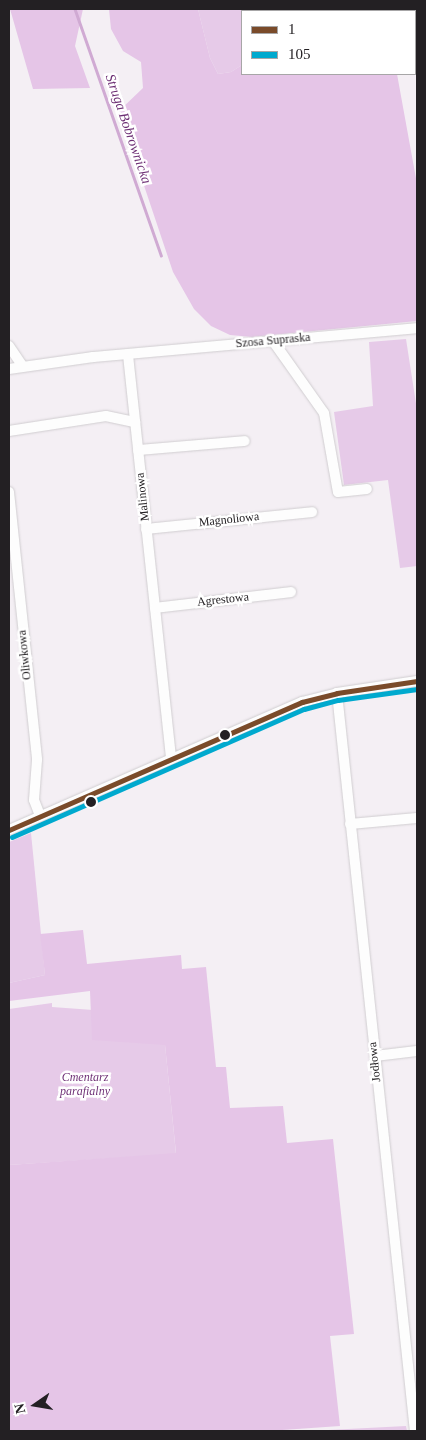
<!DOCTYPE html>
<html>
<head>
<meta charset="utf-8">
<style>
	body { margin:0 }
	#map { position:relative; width:426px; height:1440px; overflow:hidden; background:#f4eff4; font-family:"Times New Roman",serif }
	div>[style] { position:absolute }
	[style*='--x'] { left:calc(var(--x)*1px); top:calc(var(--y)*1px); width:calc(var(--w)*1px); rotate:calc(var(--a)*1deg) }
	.green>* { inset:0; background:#e6cae8 }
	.forest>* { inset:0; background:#e5c5e7 }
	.stream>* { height:2.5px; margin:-1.25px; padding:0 1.25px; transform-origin:1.25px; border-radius:1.25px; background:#d0aad3 }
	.roads { filter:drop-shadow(0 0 1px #d0cdd0) drop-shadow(0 0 1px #d0cdd0) }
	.minor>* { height:10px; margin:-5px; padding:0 5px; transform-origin:5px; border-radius:5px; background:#fdfdfd }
	.bus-1>* { height:5px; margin:-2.5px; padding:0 2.5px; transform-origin:2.5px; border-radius:2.5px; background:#7a4b2a }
	.bus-2>* { height:5px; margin:-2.5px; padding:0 2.5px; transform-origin:2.5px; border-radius:2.5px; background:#00a9ce }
	.dots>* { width:14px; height:14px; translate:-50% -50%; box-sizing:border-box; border:2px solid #fff; border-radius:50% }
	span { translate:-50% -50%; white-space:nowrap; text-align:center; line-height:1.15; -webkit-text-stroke:5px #fff; paint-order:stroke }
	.street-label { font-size:12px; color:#232023 }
	.park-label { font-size:12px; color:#703277; font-style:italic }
	.water-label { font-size:14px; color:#6d2f74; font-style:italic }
	.frame { position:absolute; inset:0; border:10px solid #232023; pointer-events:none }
	.legend { position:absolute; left:241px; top:10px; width:175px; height:65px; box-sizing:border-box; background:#fff; border:1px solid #a7a6a7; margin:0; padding:6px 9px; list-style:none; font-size:15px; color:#232023 }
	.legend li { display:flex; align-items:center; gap:10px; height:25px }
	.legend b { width:25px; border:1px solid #a7a6a7 }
	.north { position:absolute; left:10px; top:1380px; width:50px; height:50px; -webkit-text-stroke:4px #fff; paint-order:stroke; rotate:257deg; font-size:14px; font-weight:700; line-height:20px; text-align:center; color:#232023 }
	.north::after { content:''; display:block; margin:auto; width:18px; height:22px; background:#232023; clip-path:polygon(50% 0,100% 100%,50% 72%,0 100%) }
</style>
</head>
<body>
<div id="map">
	<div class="green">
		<div style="clip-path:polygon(198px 9px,248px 9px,242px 11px,242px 65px,231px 72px,218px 74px,210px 58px)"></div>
		<div style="clip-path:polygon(406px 339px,417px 410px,417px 566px,400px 568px,388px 480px,344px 485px,334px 412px,373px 406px,369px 342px)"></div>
		<div style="clip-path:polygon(31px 833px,45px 975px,9px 983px,9px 842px)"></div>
		<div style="clip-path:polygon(52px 1003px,52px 1007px,162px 1015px,176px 1154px,9px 1165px,9px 1009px)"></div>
		<div style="clip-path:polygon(406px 1426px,407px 1431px,309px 1431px)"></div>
	</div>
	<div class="forest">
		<div style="clip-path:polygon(10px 9px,83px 9px,75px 46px,90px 88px,33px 89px)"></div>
		<div style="clip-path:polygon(109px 9px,198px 9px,210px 58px,218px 74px,231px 72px,242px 65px,242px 74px,397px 74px,417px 184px,417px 321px,252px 337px,230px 335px,211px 326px,194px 309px,173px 272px,119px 111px,143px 88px,141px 62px,123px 51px,111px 29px)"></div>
		<div style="clip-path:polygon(248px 9px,385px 9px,386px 11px,248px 11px)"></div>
		<div style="clip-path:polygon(83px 930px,87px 964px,181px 955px,182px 969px,206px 967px,216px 1067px,226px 1067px,230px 1108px,283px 1106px,287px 1143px,333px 1139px,354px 1334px,330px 1336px,340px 1426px,268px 1431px,9px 1431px,9px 1165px,176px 1153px,165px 1045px,92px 1040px,90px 991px,9px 1001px,9px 983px,45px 975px,40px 934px)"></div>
	</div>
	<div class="stream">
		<div style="--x:75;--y:9;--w:261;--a:70.7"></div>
	</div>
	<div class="roads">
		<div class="minor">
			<div style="--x:273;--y:341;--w:88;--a:54.7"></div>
			<div style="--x:324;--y:413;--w:80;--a:80"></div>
			<div style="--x:338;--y:492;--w:29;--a:-6"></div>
			<div style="--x:9;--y:346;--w:23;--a:56"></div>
			<div style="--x:128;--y:355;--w:406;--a:83.9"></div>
			<div style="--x:9;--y:369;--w:85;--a:-8.1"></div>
			<div style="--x:93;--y:357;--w:325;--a:-5.1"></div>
			<div style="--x:9;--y:431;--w:98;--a:-8.8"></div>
			<div style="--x:106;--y:416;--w:30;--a:12"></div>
			<div style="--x:138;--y:450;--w:107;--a:-4.8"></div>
			<div style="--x:9;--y:492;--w:269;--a:84"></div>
			<div style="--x:37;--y:760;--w:40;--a:94.3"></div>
			<div style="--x:34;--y:800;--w:17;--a:69"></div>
			<div style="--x:146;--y:529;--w:167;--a:-5.8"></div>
			<div style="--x:155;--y:608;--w:137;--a:-6.7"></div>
			<div style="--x:337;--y:693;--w:742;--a:83.97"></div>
			<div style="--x:350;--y:824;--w:67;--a:-5.1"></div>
			<div style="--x:9;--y:830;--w:320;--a:-23.6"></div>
			<div style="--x:302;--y:702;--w:36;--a:-14"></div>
			<div style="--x:337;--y:693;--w:81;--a:-8.5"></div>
			<div style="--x:375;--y:1056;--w:42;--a:-6.8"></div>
		</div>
	</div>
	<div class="bus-1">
		<div style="--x:9;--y:830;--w:320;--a:-23.6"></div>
		<div style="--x:302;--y:702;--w:36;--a:-14"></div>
		<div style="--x:337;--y:693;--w:81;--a:-8.5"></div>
	</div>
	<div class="bus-2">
		<div style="--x:12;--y:837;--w:319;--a:-23.7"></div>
		<div style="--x:304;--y:709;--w:35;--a:-15"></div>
		<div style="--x:338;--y:700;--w:80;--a:-7.9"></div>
	</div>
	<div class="dots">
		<div style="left:225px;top:735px;background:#232023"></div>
		<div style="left:91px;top:802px;background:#232023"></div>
	</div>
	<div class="street-label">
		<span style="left:273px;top:341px;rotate:-5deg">Szosa Supraska</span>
		<span style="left:143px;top:497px;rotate:-96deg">Malinowa</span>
		<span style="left:229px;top:520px;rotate:-6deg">Magnoliowa</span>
		<span style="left:223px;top:600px;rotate:-6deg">Agrestowa</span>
		<span style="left:25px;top:655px;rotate:-96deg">Oliwkowa</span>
		<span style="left:375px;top:1062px;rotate:-96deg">Jodłowa</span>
	</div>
	<div class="park-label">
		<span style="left:85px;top:1085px">Cmentarz<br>parafialny</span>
	</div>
	<div class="water-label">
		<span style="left:128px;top:129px;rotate:71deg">Struga Bobrownicka</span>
	</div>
	<div class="frame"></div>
	<ul class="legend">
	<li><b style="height:6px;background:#7a4b2a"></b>1</li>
	<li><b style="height:6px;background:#00a9ce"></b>105</li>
	</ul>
	<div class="north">N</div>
</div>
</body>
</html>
